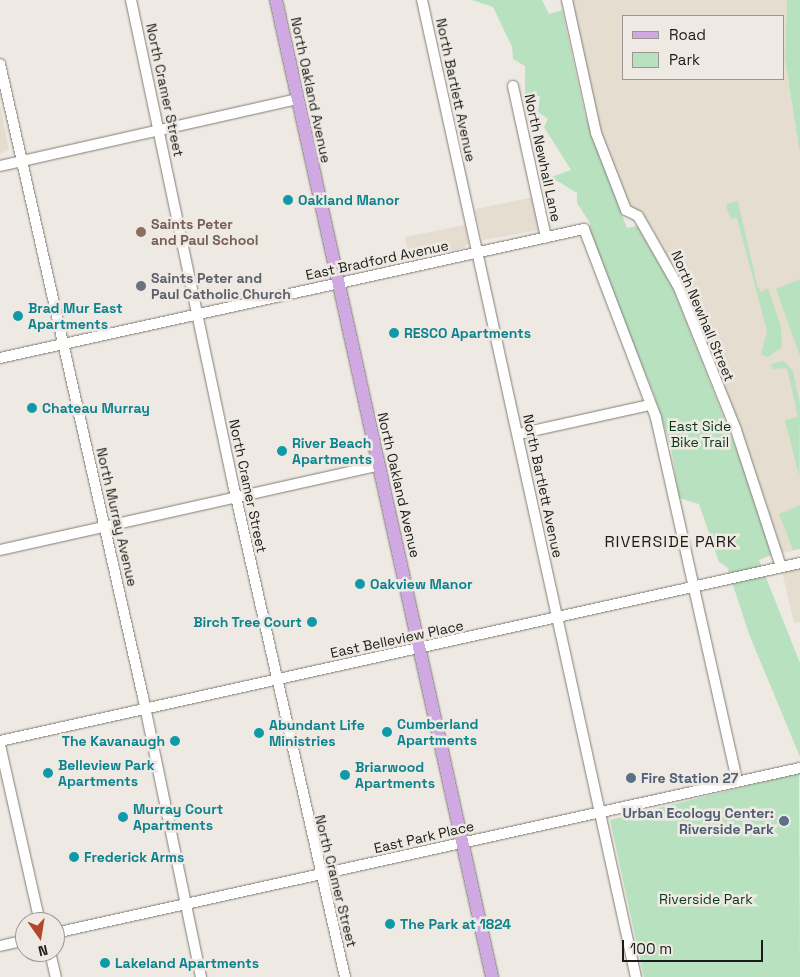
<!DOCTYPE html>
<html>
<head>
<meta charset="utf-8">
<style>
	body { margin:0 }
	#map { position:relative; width:800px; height:977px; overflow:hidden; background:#eeeae3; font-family:"Space Grotesk",sans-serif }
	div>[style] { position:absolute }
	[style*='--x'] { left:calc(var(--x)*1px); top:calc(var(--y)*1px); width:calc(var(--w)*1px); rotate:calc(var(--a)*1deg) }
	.built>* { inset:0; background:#e5ddd0 }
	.green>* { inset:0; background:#b8e1bf }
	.roads { filter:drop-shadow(0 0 1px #807d77) drop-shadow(0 0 1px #807d77) }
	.minor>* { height:10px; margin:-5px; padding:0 5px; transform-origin:5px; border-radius:5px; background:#fff }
	.major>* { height:12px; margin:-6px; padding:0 6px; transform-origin:6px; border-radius:6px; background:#d0a9e3 }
	.dots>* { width:14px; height:14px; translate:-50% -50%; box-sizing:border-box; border:2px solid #eeeae3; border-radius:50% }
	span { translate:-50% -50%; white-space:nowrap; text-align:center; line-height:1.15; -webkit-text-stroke:5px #eeeae3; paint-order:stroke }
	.street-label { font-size:14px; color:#1c1b19 }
	.culture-label { font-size:14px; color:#0d838f; font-weight:700 }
	.left { translate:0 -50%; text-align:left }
	.right { translate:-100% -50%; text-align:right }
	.education-label { font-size:14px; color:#785e54; font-weight:700 }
	.worship-label { font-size:14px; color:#5b616d; font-weight:700 }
	.park-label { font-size:14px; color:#073919 }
	.service-label { font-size:14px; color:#4e5e75; font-weight:700 }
	.quarter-label { font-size:16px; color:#1c1b19; letter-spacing:1px }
	.legend { position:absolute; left:622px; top:15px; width:162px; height:65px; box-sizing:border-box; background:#eeeae3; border:1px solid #9a9792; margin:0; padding:6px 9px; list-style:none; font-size:15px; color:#1c1b19 }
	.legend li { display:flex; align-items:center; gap:10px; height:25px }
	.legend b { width:25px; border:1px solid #9a9792 }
	.north { position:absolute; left:15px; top:912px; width:50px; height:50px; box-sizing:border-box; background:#eeeae3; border:1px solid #9a9792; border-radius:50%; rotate:167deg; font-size:14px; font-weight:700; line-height:20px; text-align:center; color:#1c1b19 }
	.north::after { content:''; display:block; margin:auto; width:18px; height:22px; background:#b14928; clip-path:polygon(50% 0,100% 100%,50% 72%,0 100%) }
	.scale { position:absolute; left:622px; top:940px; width:141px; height:22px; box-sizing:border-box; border:2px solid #1c1b19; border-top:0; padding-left:6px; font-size:15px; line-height:18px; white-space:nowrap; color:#1c1b19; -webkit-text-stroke:4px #eeeae3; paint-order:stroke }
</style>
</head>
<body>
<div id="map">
	<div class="built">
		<div style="clip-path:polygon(evenodd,572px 0,787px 0,785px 59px,800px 154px,800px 549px,783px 553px,741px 428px,684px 286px,650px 224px,629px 205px,601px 131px,572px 0,624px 16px,784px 16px,784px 79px,624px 79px,624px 16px)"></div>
		<div style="clip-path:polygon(0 105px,9px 149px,0 154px)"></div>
		<div style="clip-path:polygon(534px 197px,540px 230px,483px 240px,475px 209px)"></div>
		<div style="clip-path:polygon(465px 225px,468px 243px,464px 248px,410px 260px,405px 237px)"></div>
		<div style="clip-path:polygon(800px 563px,800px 622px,794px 623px,781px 567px)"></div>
	</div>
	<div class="green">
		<div style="clip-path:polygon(472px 0,542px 0,549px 14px,562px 10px,585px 115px,627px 228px,637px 226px,671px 284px,751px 486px,771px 555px,759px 560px,800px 663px,800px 757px,749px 634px,727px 567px,719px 562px,699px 504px,679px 498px,671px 447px,655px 397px,590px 239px,590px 223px,577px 203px,577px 193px,551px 177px,571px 170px,544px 127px,548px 119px,538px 112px,540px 96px,525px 94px,525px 66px,513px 59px,512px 47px,493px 7px)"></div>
		<div style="clip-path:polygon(787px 0,800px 0,800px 154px,785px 59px)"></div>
		<div style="clip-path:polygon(738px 201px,757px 285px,761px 292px,768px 288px,781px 327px,782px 347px,768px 357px,761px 354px,767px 331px,737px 218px,731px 219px,727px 209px,726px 204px)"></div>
		<div style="clip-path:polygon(800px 279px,800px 356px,776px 289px)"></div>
		<div style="clip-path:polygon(784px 361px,793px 371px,800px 404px,799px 476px,785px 420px,798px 417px,787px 368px,772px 369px,771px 364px)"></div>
		<div style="clip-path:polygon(800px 505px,800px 549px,793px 550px,779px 514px)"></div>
		<div style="clip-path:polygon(799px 773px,800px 977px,644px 977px,610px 820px)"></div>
	</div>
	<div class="roads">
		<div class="minor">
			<div style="--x:131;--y:0;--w:495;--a:78.1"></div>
			<div style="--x:233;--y:484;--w:506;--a:77.2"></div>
			<div style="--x:422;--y:0;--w:1000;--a:77.65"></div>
			<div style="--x:567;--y:0;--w:136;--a:77.7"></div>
			<div style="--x:596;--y:133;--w:83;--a:68.7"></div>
			<div style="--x:626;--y:210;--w:13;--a:27"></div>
			<div style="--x:638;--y:216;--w:83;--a:60.3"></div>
			<div style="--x:679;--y:288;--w:153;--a:68.1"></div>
			<div style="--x:736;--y:430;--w:144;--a:71.8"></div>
			<div style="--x:0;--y:64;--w:649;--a:77.27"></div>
			<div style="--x:143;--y:697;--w:286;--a:78.3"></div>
			<div style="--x:513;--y:86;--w:155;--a:77.7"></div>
			<div style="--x:0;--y:166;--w:305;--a:-12.7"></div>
			<div style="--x:0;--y:358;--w:598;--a:-12.46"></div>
			<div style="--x:584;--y:229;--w:202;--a:69.1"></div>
			<div style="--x:656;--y:418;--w:372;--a:77.4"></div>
			<div style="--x:518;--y:434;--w:135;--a:-12.4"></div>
			<div style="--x:0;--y:550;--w:388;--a:-12.6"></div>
			<div style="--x:0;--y:741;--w:820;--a:-12.54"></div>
			<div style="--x:0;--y:745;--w:181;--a:77.3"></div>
			<div style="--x:55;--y:933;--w:763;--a:-12.49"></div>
			<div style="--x:0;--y:946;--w:26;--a:-13"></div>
			<div style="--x:50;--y:952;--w:26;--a:77"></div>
		</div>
		<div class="major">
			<div style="--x:276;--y:0;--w:1001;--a:77.53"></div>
		</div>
	</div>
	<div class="dots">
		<div style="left:288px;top:200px;background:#0f9aa8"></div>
		<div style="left:141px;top:232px;background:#8d6e63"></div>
		<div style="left:141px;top:286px;background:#6b7280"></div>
		<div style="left:18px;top:316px;background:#0f9aa8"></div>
		<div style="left:394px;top:333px;background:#0f9aa8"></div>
		<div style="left:32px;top:408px;background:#0f9aa8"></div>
		<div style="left:282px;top:451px;background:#0f9aa8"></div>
		<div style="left:360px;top:584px;background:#0f9aa8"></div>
		<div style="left:312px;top:622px;background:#0f9aa8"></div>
		<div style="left:387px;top:732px;background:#0f9aa8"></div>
		<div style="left:259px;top:733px;background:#0f9aa8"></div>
		<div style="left:175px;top:741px;background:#0f9aa8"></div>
		<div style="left:48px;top:773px;background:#0f9aa8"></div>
		<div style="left:345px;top:775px;background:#0f9aa8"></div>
		<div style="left:631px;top:778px;background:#5c6f8a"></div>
		<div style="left:123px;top:817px;background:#0f9aa8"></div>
		<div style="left:784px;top:821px;background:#5c6f8a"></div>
		<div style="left:74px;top:857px;background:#0f9aa8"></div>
		<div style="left:390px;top:924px;background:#0f9aa8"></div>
		<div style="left:105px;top:963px;background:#0f9aa8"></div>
	</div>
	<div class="street-label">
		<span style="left:165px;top:90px;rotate:78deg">North Cramer Street</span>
		<span style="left:311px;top:90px;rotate:78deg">North Oakland Avenue</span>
		<span style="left:456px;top:90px;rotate:78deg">North Bartlett Avenue</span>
		<span style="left:543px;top:158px;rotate:78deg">North Newhall Lane</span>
		<span style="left:377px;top:260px;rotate:-12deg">East Bradford Avenue</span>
		<span style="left:703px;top:316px;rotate:67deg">North Newhall Street</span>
		<span style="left:399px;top:485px;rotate:77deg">North Oakland Avenue</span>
		<span style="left:248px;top:486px;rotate:78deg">North Cramer Street</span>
		<span style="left:543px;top:486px;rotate:78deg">North Bartlett Avenue</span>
		<span style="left:117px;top:517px;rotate:77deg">North Murray Avenue</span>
		<span style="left:397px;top:639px;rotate:-12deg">East Belleview Place</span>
		<span style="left:424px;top:837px;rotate:-13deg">East Park Place</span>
		<span style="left:336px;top:881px;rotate:76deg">North Cramer Street</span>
	</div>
	<div class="culture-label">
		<span class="left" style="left:298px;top:200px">Oakland Manor</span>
		<span class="left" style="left:28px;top:316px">Brad Mur East<br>Apartments</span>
		<span class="left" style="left:404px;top:333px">RESCO Apartments</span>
		<span class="left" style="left:42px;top:408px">Chateau Murray</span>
		<span class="left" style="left:292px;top:451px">River Beach<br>Apartments</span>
		<span class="left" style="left:370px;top:584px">Oakview Manor</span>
		<span class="right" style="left:302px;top:622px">Birch Tree Court</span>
		<span class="left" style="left:397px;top:732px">Cumberland<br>Apartments</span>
		<span class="left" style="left:269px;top:733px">Abundant Life<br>Ministries</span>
		<span class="right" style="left:165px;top:741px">The Kavanaugh</span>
		<span class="left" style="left:58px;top:773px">Belleview Park<br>Apartments</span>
		<span class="left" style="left:355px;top:775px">Briarwood<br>Apartments</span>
		<span class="left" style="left:133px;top:817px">Murray Court<br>Apartments</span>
		<span class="left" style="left:84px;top:857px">Frederick Arms</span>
		<span class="left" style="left:400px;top:924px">The Park at 1824</span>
		<span class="left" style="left:115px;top:963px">Lakeland Apartments</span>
	</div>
	<div class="education-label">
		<span class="left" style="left:151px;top:232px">Saints Peter<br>and Paul School</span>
	</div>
	<div class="worship-label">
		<span class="left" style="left:151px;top:286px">Saints Peter and<br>Paul Catholic Church</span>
	</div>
	<div class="park-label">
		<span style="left:700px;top:434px">East Side<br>Bike Trail</span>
		<span style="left:706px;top:899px">Riverside Park</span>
	</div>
	<div class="service-label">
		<span class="left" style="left:641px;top:778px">Fire Station 27</span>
		<span class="right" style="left:774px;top:821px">Urban Ecology Center:<br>Riverside Park</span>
	</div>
	<div class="quarter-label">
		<span style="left:671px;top:542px">RIVERSIDE PARK</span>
	</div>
	<ul class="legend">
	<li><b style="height:6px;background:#d0a9e3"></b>Road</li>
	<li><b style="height:14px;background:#b8e1bf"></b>Park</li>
	</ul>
	<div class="north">N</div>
	<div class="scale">100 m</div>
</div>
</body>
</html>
